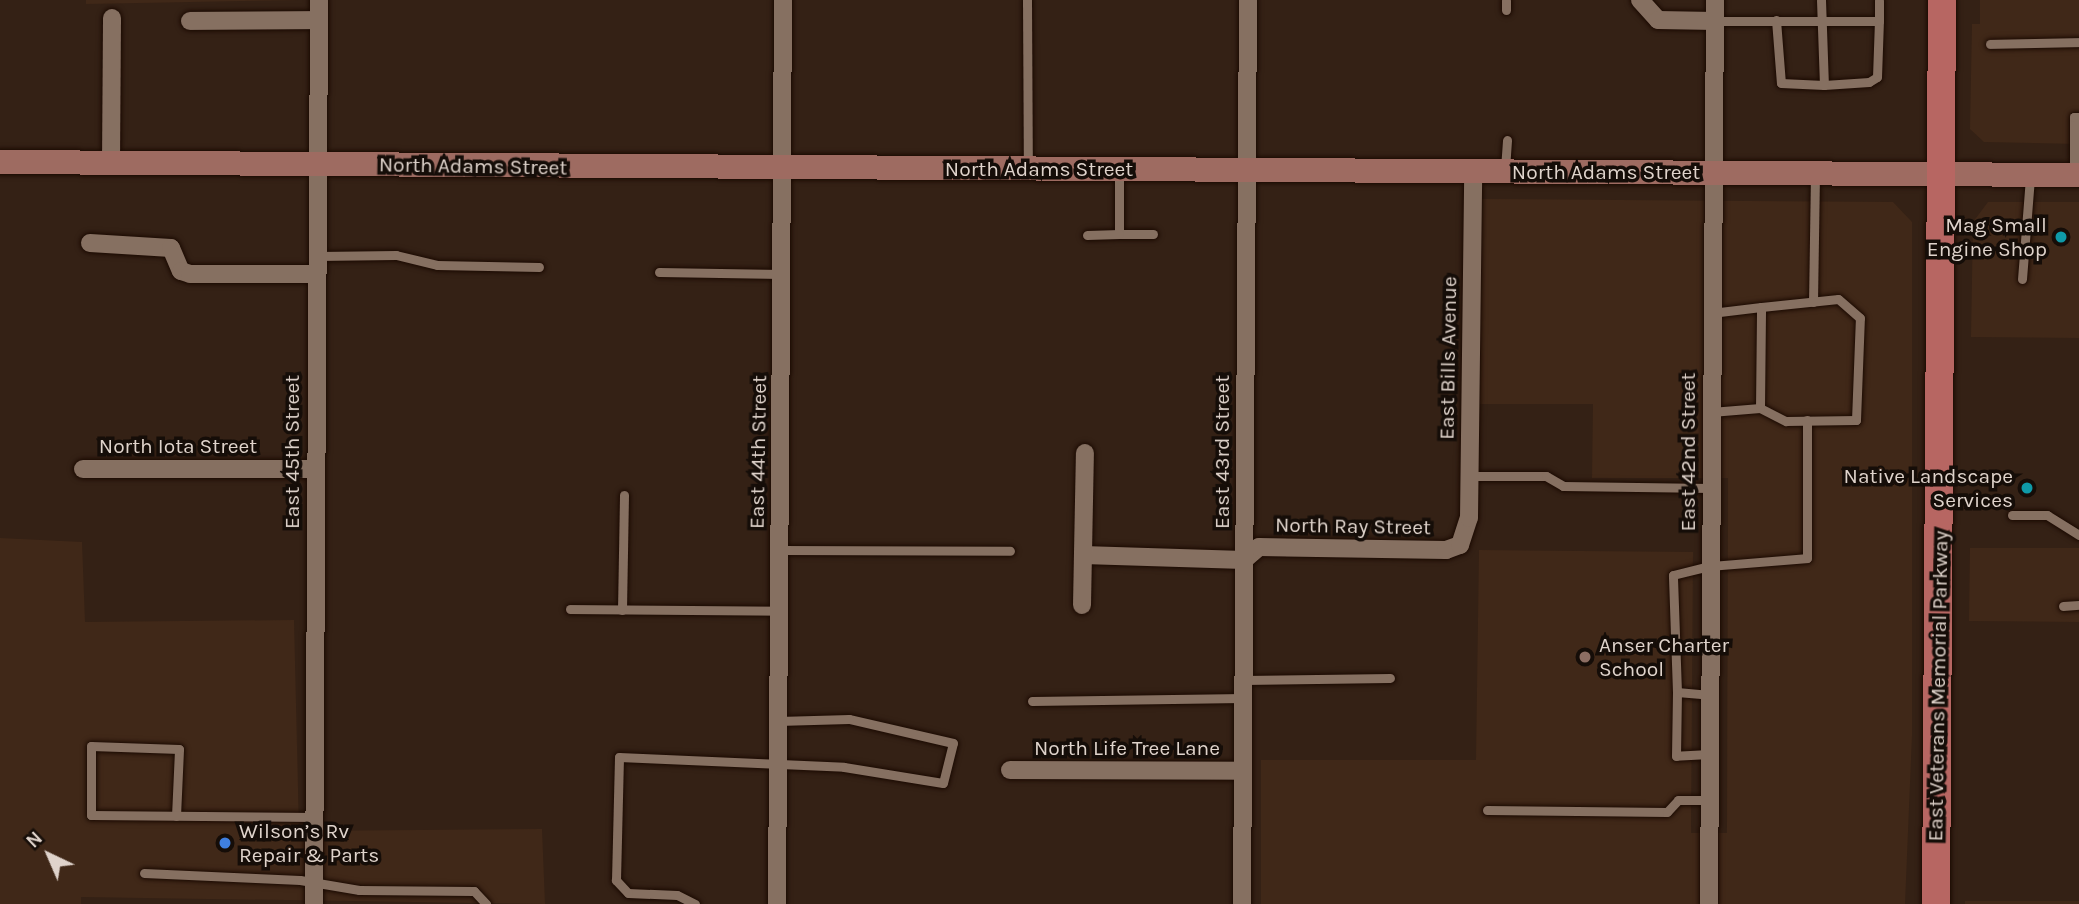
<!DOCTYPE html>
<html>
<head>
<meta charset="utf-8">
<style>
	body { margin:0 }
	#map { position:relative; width:2079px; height:904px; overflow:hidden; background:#342115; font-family:Karla,sans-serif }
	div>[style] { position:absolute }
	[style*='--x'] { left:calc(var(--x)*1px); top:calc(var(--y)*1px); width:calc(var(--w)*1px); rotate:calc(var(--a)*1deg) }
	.built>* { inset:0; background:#402818 }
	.roads { filter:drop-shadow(0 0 2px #1b0a02) drop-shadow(0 0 2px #1b0a02) }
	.lane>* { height:9px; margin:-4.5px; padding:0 4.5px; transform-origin:4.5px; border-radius:4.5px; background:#867061 }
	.street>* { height:18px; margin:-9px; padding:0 9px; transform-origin:9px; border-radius:9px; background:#867061 }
	.secondary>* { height:24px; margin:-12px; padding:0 12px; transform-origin:12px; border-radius:12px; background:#9e6b61 }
	.primary>* { height:28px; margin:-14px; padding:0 14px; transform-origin:14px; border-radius:14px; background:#b76662 }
	.dots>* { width:19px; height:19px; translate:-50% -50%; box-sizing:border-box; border:4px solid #150d08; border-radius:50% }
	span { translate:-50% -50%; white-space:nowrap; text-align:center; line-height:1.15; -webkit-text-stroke:7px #150d08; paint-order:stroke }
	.street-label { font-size:21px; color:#dfd3cb }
	.poi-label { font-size:21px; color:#dfd3cb }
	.right { translate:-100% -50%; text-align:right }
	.left { translate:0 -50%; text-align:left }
	.north { position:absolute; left:14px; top:820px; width:70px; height:70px; -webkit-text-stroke:5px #150d08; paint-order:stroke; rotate:316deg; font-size:19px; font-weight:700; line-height:28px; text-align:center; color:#dfd3cb }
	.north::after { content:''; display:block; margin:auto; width:24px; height:32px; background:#dfd3cb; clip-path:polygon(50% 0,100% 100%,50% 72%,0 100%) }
</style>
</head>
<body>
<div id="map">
	<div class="built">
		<div style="clip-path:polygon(86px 0,300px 0,86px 4px)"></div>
		<div style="clip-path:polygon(1980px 0,2079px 0,2079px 144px,1984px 142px,1970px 129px,1972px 24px,1980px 24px)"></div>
		<div style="clip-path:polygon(1482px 199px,1893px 202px,1912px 222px,1912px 735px,1905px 904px,1261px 904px,1261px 760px,1476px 760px,1479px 550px,1693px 552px,1691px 833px,1727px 833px,1728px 478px,1592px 478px,1593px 404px,1480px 404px)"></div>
		<div style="clip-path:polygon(1988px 202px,2079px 202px,2079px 338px,1971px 337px,1973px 222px)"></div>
		<div style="clip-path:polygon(0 538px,82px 542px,85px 622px,294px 620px,299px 831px,542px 829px,545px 904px,81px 897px,81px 904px,0 904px)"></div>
		<div style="clip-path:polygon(1970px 548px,2079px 548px,2079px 622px,1969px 621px)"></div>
		<div style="clip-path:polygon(1965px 901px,2079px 901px,2079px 904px,1965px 904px)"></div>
	</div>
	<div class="roads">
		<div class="lane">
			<div style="--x:1027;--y:0;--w:167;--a:89.7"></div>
			<div style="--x:1506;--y:0;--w:10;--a:90"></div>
			<div style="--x:1821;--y:0;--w:85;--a:88"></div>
			<div style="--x:1824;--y:85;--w:45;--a:-3.8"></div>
			<div style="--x:1869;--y:82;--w:9;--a:-32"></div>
			<div style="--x:1877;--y:77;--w:56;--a:-88"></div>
			<div style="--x:1776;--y:20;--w:63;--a:85.5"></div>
			<div style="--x:1781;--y:83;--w:43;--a:2.7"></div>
			<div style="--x:1715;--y:21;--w:164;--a:0"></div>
			<div style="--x:1879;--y:21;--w:21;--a:-90"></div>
			<div style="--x:1990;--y:44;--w:89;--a:-1.3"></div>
			<div style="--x:1505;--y:169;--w:29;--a:-86"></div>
			<div style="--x:1119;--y:171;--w:63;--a:90"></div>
			<div style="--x:1119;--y:234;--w:34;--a:0"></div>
			<div style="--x:2074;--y:174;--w:57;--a:-90"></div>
			<div style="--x:2074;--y:117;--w:5;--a:0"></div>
			<div style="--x:1087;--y:235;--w:32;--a:-2"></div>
			<div style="--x:318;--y:256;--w:78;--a:-0.7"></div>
			<div style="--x:396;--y:255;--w:42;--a:13.7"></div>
			<div style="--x:437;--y:265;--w:102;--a:1.1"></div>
			<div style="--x:659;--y:272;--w:122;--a:0.9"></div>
			<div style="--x:2022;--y:279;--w:102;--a:-85.5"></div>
			<div style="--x:1813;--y:302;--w:128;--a:-89.1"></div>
			<div style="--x:1760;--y:408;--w:29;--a:27"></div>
			<div style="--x:1786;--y:421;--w:70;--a:-0.8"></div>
			<div style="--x:1856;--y:420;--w:102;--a:-87.8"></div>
			<div style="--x:1860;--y:318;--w:29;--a:-139"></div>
			<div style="--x:1838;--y:299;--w:77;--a:174.1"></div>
			<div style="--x:1711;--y:412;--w:49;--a:-4.7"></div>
			<div style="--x:1760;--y:408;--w:101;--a:-89.4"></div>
			<div style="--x:1761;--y:307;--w:50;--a:173.2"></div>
			<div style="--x:1469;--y:476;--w:77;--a:0"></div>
			<div style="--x:1546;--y:476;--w:20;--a:30"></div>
			<div style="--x:1563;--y:486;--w:148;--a:0.8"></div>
			<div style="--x:2012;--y:515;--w:35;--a:0"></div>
			<div style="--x:2047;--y:515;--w:38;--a:32"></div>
			<div style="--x:780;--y:550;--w:230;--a:0.2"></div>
			<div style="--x:2063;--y:606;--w:16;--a:-4"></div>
			<div style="--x:570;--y:609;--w:209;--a:0.5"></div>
			<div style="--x:622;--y:610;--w:115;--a:-89"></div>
			<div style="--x:1244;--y:680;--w:146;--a:-0.8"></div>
			<div style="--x:1677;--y:692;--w:117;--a:-92"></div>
			<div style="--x:1673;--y:575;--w:38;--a:-14"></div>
			<div style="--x:1710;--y:566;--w:97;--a:-4.7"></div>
			<div style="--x:1807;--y:558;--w:138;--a:-90"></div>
			<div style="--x:1032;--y:701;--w:211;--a:-0.8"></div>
			<div style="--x:1709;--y:754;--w:33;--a:177"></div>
			<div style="--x:1676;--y:756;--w:64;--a:-89.1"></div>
			<div style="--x:1677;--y:692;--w:33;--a:5"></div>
			<div style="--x:1487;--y:810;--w:180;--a:0.6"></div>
			<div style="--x:1667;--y:812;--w:16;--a:-47"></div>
			<div style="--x:1678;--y:800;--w:31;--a:0"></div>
			<div style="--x:176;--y:816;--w:67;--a:-87.4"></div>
			<div style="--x:179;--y:749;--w:88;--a:-178"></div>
			<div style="--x:91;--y:746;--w:69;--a:90"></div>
			<div style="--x:91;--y:815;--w:224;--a:0.5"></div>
			<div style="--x:144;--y:873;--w:156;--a:2.6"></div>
			<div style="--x:300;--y:880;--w:60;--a:9.6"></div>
			<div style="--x:359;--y:890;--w:115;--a:0.5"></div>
			<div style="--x:474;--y:891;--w:18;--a:47"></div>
			<div style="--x:695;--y:904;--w:20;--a:-153"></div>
			<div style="--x:677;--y:895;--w:49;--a:-177.7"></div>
			<div style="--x:628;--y:893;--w:18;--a:-133"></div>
			<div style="--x:616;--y:880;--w:123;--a:-88.6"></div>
			<div style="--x:619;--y:757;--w:225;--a:2.5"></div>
			<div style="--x:844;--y:767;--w:100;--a:9.2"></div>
			<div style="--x:943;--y:783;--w:41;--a:-76"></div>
			<div style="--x:953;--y:743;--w:107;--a:-167"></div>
			<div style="--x:849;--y:719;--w:71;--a:178.4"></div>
		</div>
		<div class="street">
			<div style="--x:1640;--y:0;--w:27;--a:48"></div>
			<div style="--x:1658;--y:20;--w:57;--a:1"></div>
			<div style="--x:190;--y:21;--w:129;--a:-0.4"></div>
			<div style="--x:111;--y:163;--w:145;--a:-89.6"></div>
			<div style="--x:90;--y:243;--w:81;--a:3.5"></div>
			<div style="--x:171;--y:248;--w:25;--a:67"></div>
			<div style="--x:181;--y:271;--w:9;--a:18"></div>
			<div style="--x:190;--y:274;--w:125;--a:0"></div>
			<div style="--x:83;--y:469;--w:233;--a:0"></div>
			<div style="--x:1083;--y:555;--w:161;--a:1.8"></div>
			<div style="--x:1244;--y:560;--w:20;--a:-41"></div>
			<div style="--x:1259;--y:547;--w:187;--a:0.9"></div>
			<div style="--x:1446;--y:550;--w:15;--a:-20"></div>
			<div style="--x:1460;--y:545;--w:28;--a:-72"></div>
			<div style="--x:1469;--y:518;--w:347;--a:-89.3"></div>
			<div style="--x:1082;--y:605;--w:152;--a:-88.9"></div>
			<div style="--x:1010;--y:770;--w:233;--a:0.2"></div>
			<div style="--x:314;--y:904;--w:904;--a:-89.68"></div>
			<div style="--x:777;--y:904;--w:904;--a:-89.62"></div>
			<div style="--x:1242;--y:904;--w:904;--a:-89.62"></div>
			<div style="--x:1709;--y:904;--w:904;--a:-89.62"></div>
		</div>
		<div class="secondary">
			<div style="--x:0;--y:162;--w:2079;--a:0.36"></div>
		</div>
		<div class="primary">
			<div style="--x:1936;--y:904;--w:904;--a:-89.62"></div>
		</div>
	</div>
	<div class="dots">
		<div style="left:2061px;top:237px;background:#0f9aa8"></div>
		<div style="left:2027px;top:488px;background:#0f9aa8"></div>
		<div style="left:1585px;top:657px;background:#8d6e63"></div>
		<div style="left:225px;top:843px;background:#3f7fe0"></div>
	</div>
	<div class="street-label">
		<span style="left:473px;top:166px;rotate:1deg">North Adams Street</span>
		<span style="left:1039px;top:169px">North Adams Street</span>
		<span style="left:1606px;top:172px">North Adams Street</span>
		<span style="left:1448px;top:358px;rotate:-89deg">East Bills Avenue</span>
		<span style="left:178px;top:446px">North Iota Street</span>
		<span style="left:292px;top:452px;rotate:-90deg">East 45th Street</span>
		<span style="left:758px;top:452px;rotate:-89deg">East 44th Street</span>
		<span style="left:1222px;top:452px;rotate:-90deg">East 43rd Street</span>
		<span style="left:1688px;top:452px;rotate:-90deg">East 42nd Street</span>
		<span style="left:1353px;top:526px;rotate:1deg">North Ray Street</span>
		<span style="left:1938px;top:686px;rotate:-89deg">East Veterans Memorial Parkway</span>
		<span style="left:1127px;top:748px">North Life Tree Lane</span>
	</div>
	<div class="poi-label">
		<span class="right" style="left:2047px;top:237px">Mag Small<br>Engine Shop</span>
		<span class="right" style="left:2013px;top:488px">Native Landscape<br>Services</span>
		<span class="left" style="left:1599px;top:657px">Anser Charter<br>School</span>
		<span class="left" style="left:239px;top:843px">Wilson’s Rv<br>Repair &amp; Parts</span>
	</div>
	<div class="north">N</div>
</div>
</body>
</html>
